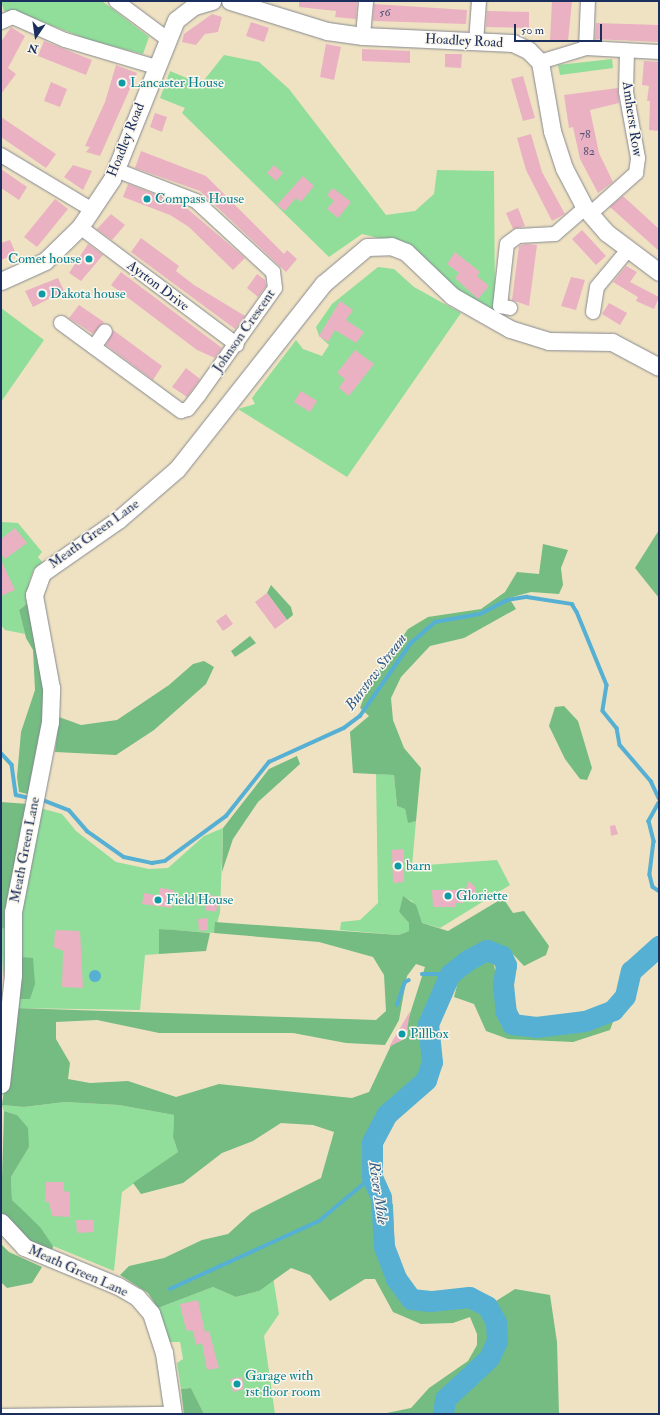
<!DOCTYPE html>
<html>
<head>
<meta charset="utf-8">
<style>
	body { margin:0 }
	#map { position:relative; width:660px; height:1415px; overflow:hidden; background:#efe2c2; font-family:"IM FELL Double Pica",serif }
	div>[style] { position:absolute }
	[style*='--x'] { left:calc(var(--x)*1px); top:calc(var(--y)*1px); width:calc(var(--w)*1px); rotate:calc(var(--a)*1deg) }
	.green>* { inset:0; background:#91dd9a }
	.forest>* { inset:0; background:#74bc82 }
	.water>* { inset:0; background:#56b0d3 }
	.round { border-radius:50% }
	.stream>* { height:3.5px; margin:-1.75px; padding:0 1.75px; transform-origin:1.75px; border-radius:1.75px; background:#56b0d3 }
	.river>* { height:21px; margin:-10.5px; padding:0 10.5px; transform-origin:10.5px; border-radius:10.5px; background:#56b0d3 }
	.building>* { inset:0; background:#eab1c3 }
	.roads { filter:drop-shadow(0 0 1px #858890) drop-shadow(0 0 1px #858890) }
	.service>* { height:7px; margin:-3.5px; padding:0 3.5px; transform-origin:3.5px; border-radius:3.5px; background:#fff }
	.minor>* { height:14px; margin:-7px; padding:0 7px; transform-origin:7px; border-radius:7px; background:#fff }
	.tertiary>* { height:17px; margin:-8.5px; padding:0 8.5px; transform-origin:8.5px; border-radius:8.5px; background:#fff }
	.dots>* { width:11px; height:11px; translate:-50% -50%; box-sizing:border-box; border:2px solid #fbf7ec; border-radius:50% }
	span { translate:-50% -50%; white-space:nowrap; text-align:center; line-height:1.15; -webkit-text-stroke:3px #fbf7ec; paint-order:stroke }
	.number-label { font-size:12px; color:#4f5077 }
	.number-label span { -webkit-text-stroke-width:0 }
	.street-label { font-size:14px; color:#1b2f5e }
	.culture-label { font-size:14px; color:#0d838f }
	.left { translate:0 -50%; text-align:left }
	.right { translate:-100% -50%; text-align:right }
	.water-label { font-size:15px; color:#305c87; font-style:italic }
	.frame { position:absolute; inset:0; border:2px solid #1b2f5e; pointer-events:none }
	.north { position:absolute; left:16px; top:16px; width:40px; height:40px; -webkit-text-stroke:3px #fbf7ec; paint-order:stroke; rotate:193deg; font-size:11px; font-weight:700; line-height:16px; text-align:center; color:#1b2f5e }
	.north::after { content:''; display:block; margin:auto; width:14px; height:18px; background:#1b2f5e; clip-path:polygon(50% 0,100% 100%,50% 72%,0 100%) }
	.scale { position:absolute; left:514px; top:24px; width:88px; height:18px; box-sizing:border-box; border:2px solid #1b2f5e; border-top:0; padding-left:5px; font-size:12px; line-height:14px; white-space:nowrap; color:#1b2f5e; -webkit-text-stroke:3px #fbf7ec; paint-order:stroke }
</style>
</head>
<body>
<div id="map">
	<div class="green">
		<div style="clip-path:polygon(1px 1px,102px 1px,149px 37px,143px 54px,92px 41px,17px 12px,4px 11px)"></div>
		<div style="clip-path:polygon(224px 55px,259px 62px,289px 89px,386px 215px,415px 211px,434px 194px,437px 170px,494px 171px,495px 314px,469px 299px,407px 245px,362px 234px,329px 257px,182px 113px,185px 108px,160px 98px,170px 71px,201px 84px)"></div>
		<div style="clip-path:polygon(612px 59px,613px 68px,560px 75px,558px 65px)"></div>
		<div style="clip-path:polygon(378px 267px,394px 269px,414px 287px,461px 313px,347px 477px,238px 409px,255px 404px,252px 398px,296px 340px,303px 349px,322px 356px,329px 345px,319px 336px,316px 327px,332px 304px)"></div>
		<div style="clip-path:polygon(1px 308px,44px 340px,1px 402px)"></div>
		<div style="clip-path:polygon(1px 522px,18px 523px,42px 552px,38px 557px,43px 563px,34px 569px,29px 582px,28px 603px,19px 610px,25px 634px,5px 630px,1px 625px)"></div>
		<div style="clip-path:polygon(376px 774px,394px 775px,397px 806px,405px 809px,408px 822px,416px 821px,412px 866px,497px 860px,510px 885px,440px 928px,422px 923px,412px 901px,403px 897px,399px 912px,409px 923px,409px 931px,399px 935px,340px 930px,341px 922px,360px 920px,378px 903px)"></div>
		<div style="clip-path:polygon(40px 808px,62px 814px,76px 831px,116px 862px,149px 869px,168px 868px,204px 836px,223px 828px,220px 913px,214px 933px,159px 929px,159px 954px,145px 955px,140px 1010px,16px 1008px,22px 904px)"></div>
		<div style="clip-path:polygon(6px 928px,5px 968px,3px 979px,1px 929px)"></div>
		<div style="clip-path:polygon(65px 1102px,119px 1105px,174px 1115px,173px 1137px,178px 1152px,122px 1192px,114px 1271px,53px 1246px,12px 1200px,11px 1177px,29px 1147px,17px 1115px,4px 1111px,2px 1105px,24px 1107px)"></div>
		<div style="clip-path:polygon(273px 1277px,279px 1314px,264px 1336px,275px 1414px,204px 1414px,191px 1388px,181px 1389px,177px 1363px,183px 1359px,180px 1342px,169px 1342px,158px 1308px,213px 1287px,236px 1297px,259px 1291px)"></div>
	</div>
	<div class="forest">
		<div style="clip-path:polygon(659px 530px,659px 598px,635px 568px)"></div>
		<div style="clip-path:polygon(543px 544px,568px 550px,561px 568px,563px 585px,559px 594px,531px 592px,509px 598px,516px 609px,464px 638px,430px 646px,401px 677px,391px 698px,393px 720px,404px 748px,421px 768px,416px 821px,408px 823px,405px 809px,397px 806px,394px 775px,353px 773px,350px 732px,369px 716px,360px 708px,368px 686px,408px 629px,428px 617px,481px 609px,505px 592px,517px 572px,539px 574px)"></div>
		<div style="clip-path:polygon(271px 585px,291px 607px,293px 615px,287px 620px,267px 593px)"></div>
		<div style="clip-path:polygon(28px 603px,43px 678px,44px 721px,32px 795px,19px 792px,17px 777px,21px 732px,35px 690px,33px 650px,26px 638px,19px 610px)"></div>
		<div style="clip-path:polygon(250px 636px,256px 643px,235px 657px,231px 651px)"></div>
		<div style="clip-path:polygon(204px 661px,214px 667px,206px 684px,154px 730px,116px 755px,55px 752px,59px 717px,81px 725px,117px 720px,169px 685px,193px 664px)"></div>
		<div style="clip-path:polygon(564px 706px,578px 721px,592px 768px,587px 780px,580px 779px,565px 759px,549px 726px,555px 707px)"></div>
		<div style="clip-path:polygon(297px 756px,300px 764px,258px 802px,233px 839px,222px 872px,223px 828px,269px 769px)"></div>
		<div style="clip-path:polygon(1px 802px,28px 804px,6px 928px,1px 929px)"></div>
		<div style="clip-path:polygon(evenodd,403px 896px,416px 905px,422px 923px,448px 931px,503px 898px,513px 913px,524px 911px,549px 946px,546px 955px,524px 966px,510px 951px,492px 945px,447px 971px,424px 1021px,428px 1055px,425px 1069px,415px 1084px,383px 1112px,368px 1141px,367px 1176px,378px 1205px,393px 1204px,395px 1261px,408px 1282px,418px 1291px,419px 1304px,436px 1308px,466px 1303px,478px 1307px,486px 1321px,490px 1341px,485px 1351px,444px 1394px,437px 1414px,382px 1414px,411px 1408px,429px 1388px,468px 1361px,477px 1345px,477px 1334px,470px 1317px,453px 1323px,421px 1324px,393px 1312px,375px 1279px,365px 1279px,330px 1301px,310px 1275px,291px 1268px,259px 1291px,236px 1297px,213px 1287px,158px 1308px,148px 1293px,120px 1275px,129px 1266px,164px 1258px,202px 1240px,228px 1234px,251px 1213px,321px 1178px,334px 1132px,313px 1125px,281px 1123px,253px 1141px,222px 1153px,183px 1183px,141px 1194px,133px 1183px,178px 1152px,173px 1137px,174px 1115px,119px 1105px,65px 1102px,24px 1107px,2px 1105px,16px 1008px,376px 1020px,386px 1011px,384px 975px,373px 957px,319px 942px,214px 933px,215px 922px,399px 935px,409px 931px,409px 923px,399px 912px,403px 896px,416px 964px,425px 967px,409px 1017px,402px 1026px,408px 1030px,406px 1038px,398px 1042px,394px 1039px,369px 1092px,352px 1098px,219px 1084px,176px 1097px,128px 1081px,90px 1083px,68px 1079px,70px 1063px,56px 1039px,56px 1022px,97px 1020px,159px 1033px,293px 1033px,346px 1043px,385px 1045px,399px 1020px,407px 976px,416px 964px)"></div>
		<div style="clip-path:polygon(159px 929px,175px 930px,210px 933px,206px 951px,159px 954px)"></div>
		<div style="clip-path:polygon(19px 957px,33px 958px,35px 984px,30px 999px,17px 999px)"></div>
		<div style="clip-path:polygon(482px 960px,494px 963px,502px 1027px,515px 1033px,552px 1033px,614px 1019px,610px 1030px,573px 1042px,508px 1039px,486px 1031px,474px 1004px,454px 997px,459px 978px)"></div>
		<div style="clip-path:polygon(4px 1111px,17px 1115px,28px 1128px,29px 1147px,11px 1177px,12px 1200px,40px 1227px,53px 1246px,52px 1252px,30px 1243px,8px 1226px,1px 1211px)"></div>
		<div style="clip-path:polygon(1px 1244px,9px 1252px,42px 1267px,32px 1283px,7px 1288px,1px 1282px)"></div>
		<div style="clip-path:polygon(515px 1289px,550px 1295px,557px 1342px,559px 1414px,450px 1414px,455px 1399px,483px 1376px,501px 1354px,502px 1324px,496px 1301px)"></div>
		<div style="clip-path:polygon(191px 1388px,204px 1414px,184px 1414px,181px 1389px)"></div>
	</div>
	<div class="water">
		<div class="round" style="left:89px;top:970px;width:12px;height:12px"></div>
	</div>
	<div class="stream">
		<div style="--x:1;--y:753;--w:16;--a:47"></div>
		<div style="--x:12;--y:765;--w:30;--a:82"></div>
		<div style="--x:16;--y:795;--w:14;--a:12"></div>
		<div style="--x:40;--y:799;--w:31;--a:21"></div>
		<div style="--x:69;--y:810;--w:28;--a:49"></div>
		<div style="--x:87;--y:831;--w:45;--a:35.1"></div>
		<div style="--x:124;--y:857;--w:29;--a:12"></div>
		<div style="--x:152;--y:863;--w:13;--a:-9"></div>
		<div style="--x:165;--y:861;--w:76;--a:-36.4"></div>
		<div style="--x:226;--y:816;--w:69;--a:-51.5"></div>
		<div style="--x:269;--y:762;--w:82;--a:-24.4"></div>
		<div style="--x:344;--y:728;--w:20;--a:-37"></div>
		<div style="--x:360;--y:716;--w:89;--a:-55.1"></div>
		<div style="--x:411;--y:643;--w:32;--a:-41"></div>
		<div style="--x:435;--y:622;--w:46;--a:-10.1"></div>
		<div style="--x:480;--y:614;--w:30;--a:-27"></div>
		<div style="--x:507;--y:600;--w:20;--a:-9"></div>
		<div style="--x:527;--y:597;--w:46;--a:8.8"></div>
		<div style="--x:572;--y:604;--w:9;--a:58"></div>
		<div style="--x:577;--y:612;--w:79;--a:67.7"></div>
		<div style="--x:607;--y:685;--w:26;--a:99"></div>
		<div style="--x:603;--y:711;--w:22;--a:51"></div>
		<div style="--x:617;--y:728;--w:17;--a:80"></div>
		<div style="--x:620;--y:745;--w:48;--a:49.3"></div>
		<div style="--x:651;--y:781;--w:19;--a:65"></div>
		<div style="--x:659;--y:803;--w:21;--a:119"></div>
		<div style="--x:649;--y:821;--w:21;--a:76"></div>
		<div style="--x:654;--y:841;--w:34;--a:97"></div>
		<div style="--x:650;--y:875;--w:12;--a:76"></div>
		<div style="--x:653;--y:887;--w:7;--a:34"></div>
		<div style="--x:422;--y:974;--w:28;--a:0"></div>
		<div style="--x:397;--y:1005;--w:24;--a:-71"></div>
		<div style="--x:405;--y:982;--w:4;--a:-27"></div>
		<div style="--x:170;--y:1289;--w:164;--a:-24.5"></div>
		<div style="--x:319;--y:1221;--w:69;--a:-39.7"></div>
	</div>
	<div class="river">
		<div style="--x:443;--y:1414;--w:15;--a:-82"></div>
		<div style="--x:445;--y:1399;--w:60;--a:-43"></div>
		<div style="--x:489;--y:1358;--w:19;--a:-65"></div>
		<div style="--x:497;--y:1341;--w:19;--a:-93"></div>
		<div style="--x:496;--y:1322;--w:18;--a:-119"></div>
		<div style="--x:487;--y:1306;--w:20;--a:-153"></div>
		<div style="--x:469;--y:1297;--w:39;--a:174"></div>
		<div style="--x:430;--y:1301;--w:19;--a:-174"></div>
		<div style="--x:411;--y:1299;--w:26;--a:-126"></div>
		<div style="--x:396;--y:1278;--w:34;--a:-111"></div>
		<div style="--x:384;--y:1246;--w:49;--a:-93.5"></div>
		<div style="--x:381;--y:1197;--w:22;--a:-114"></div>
		<div style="--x:372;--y:1177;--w:35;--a:-90"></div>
		<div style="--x:372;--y:1142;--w:32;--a:-62"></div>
		<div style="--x:387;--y:1114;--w:52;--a:-41.1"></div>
		<div style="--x:426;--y:1080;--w:19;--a:-72"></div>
		<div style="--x:432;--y:1062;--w:38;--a:-96"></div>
		<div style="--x:428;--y:1024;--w:55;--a:-66.3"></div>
		<div style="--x:450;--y:974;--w:23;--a:-38"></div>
		<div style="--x:468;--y:960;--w:21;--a:-28"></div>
		<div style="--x:487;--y:950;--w:16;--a:22"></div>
		<div style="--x:502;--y:956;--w:10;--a:66"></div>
		<div style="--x:506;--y:965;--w:20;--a:99"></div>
		<div style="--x:503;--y:985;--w:27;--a:84"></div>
		<div style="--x:506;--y:1012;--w:13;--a:63"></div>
		<div style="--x:512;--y:1024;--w:24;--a:7"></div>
		<div style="--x:536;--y:1027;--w:49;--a:-7"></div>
		<div style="--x:585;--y:1021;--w:30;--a:-21"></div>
		<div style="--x:613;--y:1010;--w:18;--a:-49"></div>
		<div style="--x:625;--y:996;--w:26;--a:-77"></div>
		<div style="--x:631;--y:971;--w:38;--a:-42"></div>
	</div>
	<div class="building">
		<div style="clip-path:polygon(299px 1px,357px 1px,356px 19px,335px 17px,336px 11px,299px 7px)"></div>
		<div style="clip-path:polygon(552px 1px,572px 1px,568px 41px,550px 40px)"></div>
		<div style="clip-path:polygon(374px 4px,467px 10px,466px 24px,373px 21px)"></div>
		<div style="clip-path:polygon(487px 11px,529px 12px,529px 28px,486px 27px)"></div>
		<div style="clip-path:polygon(212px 14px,222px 17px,218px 32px,205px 34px,196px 45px,182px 42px,184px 34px)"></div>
		<div style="clip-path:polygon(251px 22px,269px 28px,264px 42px,246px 36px)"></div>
		<div style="clip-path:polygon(596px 23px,659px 25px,659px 42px,595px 39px)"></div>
		<div style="clip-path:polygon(11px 27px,25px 36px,8px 68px,16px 74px,1px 94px,1px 42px)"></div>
		<div style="clip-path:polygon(44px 41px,92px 60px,86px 75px,38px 56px)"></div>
		<div style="clip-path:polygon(326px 44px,341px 47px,334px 80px,320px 77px)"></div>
		<div style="clip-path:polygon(362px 49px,410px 51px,410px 63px,362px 61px)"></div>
		<div style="clip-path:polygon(445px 54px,462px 54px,461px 68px,445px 67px)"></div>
		<div style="clip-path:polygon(644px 61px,659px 62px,659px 131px,649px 130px,650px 101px,647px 101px,649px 86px,642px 85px)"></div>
		<div style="clip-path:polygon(116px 65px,137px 73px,100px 156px,86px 152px,90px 147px,85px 146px,105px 102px)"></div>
		<div style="clip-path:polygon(523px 76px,535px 118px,523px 121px,511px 79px)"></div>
		<div style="clip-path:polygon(51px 82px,67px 89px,60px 107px,44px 101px)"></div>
		<div style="clip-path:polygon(618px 88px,619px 103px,590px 110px,599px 153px,613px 182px,598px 193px,580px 159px,573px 127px,569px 128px,564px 95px)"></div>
		<div style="clip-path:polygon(155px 113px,167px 117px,162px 132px,150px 127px)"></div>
		<div style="clip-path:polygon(1px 117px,56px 154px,46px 168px,1px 137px)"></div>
		<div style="clip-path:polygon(531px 134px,542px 172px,565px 214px,552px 221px,526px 170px,517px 138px)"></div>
		<div style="clip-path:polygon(141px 151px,206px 176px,284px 254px,287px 250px,297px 259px,286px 272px,200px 191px,135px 168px)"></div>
		<div style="clip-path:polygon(73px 165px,92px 171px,83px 190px,64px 177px)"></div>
		<div style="clip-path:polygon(274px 165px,283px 173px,276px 181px,267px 173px)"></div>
		<div style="clip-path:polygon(1px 169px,27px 187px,19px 200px,1px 188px)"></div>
		<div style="clip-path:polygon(303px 176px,314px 186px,301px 202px,296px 198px,285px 211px,277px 205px)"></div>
		<div style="clip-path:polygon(128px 184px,183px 205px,245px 258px,233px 270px,189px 227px,170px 215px,123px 197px)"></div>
		<div style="clip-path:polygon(333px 188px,351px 202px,338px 218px,327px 209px,334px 201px,327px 195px)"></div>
		<div style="clip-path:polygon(623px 196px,659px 229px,659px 251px,610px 207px)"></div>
		<div style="clip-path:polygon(55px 199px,68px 209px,37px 247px,24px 237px)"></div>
		<div style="clip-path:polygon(518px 208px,525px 226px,513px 229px,506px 213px)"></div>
		<div style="clip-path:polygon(111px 214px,125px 225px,112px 240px,97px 229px)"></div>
		<div style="clip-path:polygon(582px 230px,606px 256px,596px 265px,572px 239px)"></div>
		<div style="clip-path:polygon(141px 238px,179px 266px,176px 271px,194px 285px,245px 316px,235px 329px,131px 252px)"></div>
		<div style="clip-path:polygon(10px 240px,16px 254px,1px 260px,1px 243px)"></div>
		<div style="clip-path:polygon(88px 244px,103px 255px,81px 281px,69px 273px)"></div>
		<div style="clip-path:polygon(526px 244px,537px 245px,529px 306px,512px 300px,519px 246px)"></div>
		<div style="clip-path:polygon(455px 252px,480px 272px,477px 276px,489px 286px,478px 299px,455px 278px,459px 273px,447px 264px)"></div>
		<div style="clip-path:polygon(626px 266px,637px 272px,630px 282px,659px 297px,654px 309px,636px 301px,638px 297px,613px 282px)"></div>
		<div style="clip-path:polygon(121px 272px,222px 348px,215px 358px,197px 350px,111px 285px)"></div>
		<div style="clip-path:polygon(257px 274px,265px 280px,266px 286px,258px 297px,247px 288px)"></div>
		<div style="clip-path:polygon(571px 277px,585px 280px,576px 310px,561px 306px)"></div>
		<div style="clip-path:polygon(58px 278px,64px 291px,33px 307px,25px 291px)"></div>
		<div style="clip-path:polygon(340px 301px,353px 310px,346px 320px,364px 332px,356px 343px,335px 330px,328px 342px,319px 336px)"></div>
		<div style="clip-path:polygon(609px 303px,627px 313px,620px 325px,602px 314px)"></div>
		<div style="clip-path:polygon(79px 305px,104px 322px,93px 334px,69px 318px)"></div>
		<div style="clip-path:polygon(113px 330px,162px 366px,153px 380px,106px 345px)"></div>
		<div style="clip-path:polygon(355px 350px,374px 364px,349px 396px,339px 388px,345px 379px,337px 373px)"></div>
		<div style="clip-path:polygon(186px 368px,200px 379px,187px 397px,172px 387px)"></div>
		<div style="clip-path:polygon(301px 391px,317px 401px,310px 412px,294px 402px)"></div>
		<div style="clip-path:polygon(15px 528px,27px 543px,5px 559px,1px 554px,1px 539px)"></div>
		<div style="clip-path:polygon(1px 560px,15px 590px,1px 596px)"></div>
		<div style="clip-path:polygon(267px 593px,287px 620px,275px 629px,255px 602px)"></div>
		<div style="clip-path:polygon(226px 614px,233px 624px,223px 631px,216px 621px)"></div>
		<div style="clip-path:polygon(615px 825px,618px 834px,611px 836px,610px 826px)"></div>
		<div style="clip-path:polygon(404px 849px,404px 882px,393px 883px,392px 850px)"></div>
		<div style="clip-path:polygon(469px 881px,475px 887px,475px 897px,464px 897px,464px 903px,455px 903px,456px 907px,433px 907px,432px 890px,463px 890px,464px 893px)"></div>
		<div style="clip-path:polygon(160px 888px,174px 890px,172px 908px,142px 904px,144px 893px,159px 896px)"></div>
		<div style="clip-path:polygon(210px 895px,219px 897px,216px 912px,205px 910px)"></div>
		<div style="clip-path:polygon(208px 918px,208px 930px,199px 931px,198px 919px)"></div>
		<div style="clip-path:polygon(55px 930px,80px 931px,83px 988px,62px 987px,63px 951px,54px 947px)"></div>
		<div style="clip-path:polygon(410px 1011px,406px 1038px,389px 1047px)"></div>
		<div style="clip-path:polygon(46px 1182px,64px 1182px,64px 1191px,70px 1192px,70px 1217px,52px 1216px,49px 1202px,45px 1202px)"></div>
		<div style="clip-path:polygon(76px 1220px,94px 1220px,94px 1232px,77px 1233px)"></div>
		<div style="clip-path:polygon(198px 1300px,205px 1332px,209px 1331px,219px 1368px,207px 1370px,202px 1343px,196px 1345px,193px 1331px,186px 1330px,180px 1304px)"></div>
		<div style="clip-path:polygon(242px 1377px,244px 1389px,233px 1392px,230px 1379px)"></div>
	</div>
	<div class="roads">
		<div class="service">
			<div style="--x:1;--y:1412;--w:171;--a:-0.7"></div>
		</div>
		<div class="minor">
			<div style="--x:116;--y:1;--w:62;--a:36.5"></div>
			<div style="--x:1;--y:22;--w:13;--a:-23"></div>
			<div style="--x:13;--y:17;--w:57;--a:23.9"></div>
			<div style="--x:65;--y:40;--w:95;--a:16.5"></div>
			<div style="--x:363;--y:36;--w:35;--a:-85"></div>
			<div style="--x:476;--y:42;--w:41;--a:-85.8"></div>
			<div style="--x:586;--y:48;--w:47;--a:-87.6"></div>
			<div style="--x:540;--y:62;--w:48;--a:-16.9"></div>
			<div style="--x:586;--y:48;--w:73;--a:3.1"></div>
			<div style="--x:1;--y:155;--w:105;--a:31"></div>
			<div style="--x:590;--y:214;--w:62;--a:-41.7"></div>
			<div style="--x:636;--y:173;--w:15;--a:-82"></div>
			<div style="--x:638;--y:158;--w:67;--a:-100.3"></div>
			<div style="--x:626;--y:92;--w:41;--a:-88.6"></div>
			<div style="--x:80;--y:227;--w:196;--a:36.9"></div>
			<div style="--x:510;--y:308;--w:10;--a:-169"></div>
			<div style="--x:500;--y:306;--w:62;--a:-83.6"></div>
			<div style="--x:507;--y:244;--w:14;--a:-36"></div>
			<div style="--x:518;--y:236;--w:37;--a:-3"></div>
			<div style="--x:555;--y:234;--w:40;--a:-41"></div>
			<div style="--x:593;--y:312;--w:25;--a:-81"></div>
			<div style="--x:597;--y:287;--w:47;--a:-50.2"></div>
			<div style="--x:61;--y:323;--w:149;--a:36.3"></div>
			<div style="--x:181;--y:411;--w:7;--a:-16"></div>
			<div style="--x:188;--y:409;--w:18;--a:-52"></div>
			<div style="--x:199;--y:395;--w:131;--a:-54.6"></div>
			<div style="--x:275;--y:288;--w:16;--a:-97"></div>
			<div style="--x:273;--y:272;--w:105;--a:-137.3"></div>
			<div style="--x:196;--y:201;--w:86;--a:-158.8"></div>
			<div style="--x:94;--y:347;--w:19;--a:-55"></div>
		</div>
		<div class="tertiary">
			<div style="--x:230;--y:1;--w:102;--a:17.2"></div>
			<div style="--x:327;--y:31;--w:36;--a:8"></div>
			<div style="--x:363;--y:36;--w:150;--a:2.7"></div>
			<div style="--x:513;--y:43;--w:17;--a:25"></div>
			<div style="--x:528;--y:50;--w:17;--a:45"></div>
			<div style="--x:540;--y:62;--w:70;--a:80.1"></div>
			<div style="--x:552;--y:131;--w:39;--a:72"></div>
			<div style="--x:564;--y:168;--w:45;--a:62.3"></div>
			<div style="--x:585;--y:208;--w:33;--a:49"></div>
			<div style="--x:607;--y:233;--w:65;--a:36.9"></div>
			<div style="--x:1;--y:281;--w:48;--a:-24.4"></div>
			<div style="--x:45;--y:261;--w:49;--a:-44.2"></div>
			<div style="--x:80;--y:227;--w:58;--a:-56.3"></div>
			<div style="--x:112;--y:179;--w:171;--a:-68.1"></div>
			<div style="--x:176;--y:20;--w:23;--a:-38"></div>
			<div style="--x:194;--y:6;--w:19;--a:-16"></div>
			<div style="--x:1;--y:1084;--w:110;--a:-83.7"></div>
			<div style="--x:13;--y:975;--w:63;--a:-90"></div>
			<div style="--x:13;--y:912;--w:194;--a:-79"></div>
			<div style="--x:50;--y:722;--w:34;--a:-88"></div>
			<div style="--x:51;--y:688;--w:95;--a:-100.4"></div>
			<div style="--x:34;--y:595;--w:23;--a:-70"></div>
			<div style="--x:42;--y:573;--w:93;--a:-34.9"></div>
			<div style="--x:118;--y:520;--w:78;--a:-40.8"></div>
			<div style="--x:177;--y:469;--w:236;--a:-51.7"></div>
			<div style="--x:323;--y:284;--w:57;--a:-40.1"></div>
			<div style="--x:367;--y:247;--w:24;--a:-2"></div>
			<div style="--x:391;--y:246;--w:16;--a:22"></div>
			<div style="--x:406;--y:252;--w:64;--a:43.7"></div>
			<div style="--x:452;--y:296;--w:67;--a:29.6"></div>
			<div style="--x:510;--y:329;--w:41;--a:17.1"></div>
			<div style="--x:549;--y:341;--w:63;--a:0.9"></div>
			<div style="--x:612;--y:342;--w:53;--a:28"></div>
			<div style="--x:1;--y:1222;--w:34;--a:47"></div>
			<div style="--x:24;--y:1247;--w:102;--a:22.5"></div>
			<div style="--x:118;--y:1286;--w:22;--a:30"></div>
			<div style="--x:137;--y:1297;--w:21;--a:49"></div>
			<div style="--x:151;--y:1313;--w:42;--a:72"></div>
			<div style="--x:164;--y:1353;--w:62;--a:81.6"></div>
		</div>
	</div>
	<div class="dots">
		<div style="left:122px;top:83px;background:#0f9aa8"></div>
		<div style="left:147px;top:199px;background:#0f9aa8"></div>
		<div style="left:89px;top:259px;background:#0f9aa8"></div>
		<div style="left:42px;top:294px;background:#0f9aa8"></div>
		<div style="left:398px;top:866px;background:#0f9aa8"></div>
		<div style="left:448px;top:896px;background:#0f9aa8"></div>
		<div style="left:158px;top:900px;background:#0f9aa8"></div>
		<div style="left:402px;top:1034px;background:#0f9aa8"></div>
		<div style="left:237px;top:1384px;background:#0f9aa8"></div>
	</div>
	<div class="number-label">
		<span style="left:385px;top:13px">56</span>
		<span style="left:585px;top:135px">78</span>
		<span style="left:589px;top:152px">82</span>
	</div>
	<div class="street-label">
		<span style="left:464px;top:41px;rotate:3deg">Hoadley Road</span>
		<span style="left:632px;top:119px;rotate:82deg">Amherst Row</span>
		<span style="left:126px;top:140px;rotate:-68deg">Hoadley Road</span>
		<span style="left:158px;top:286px;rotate:37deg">Ayrton Drive</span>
		<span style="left:244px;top:331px;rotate:-55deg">Johnson Crescent</span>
		<span style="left:94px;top:534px;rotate:-36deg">Meath Green Lane</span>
		<span style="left:25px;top:850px;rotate:-79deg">Meath Green Lane</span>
		<span style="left:78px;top:1271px;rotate:24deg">Meath Green Lane</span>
	</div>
	<div class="culture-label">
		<span class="left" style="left:130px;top:83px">Lancaster House</span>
		<span class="left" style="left:155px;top:199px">Compass House</span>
		<span class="right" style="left:81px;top:259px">Comet house</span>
		<span class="left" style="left:50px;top:294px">Dakota house</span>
		<span class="left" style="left:406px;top:866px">barn</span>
		<span class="left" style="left:456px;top:896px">Gloriette</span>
		<span class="left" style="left:166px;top:900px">Field House</span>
		<span class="left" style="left:410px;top:1034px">Pillbox</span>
		<span class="left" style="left:245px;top:1384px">Garage with<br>1st floor room</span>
	</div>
	<div class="water-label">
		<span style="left:376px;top:672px;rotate:-53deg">Burstow Stream</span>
		<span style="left:378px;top:1193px;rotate:82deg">River Mole</span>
	</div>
	<div class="frame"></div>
	<div class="north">N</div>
	<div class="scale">50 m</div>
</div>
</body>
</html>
